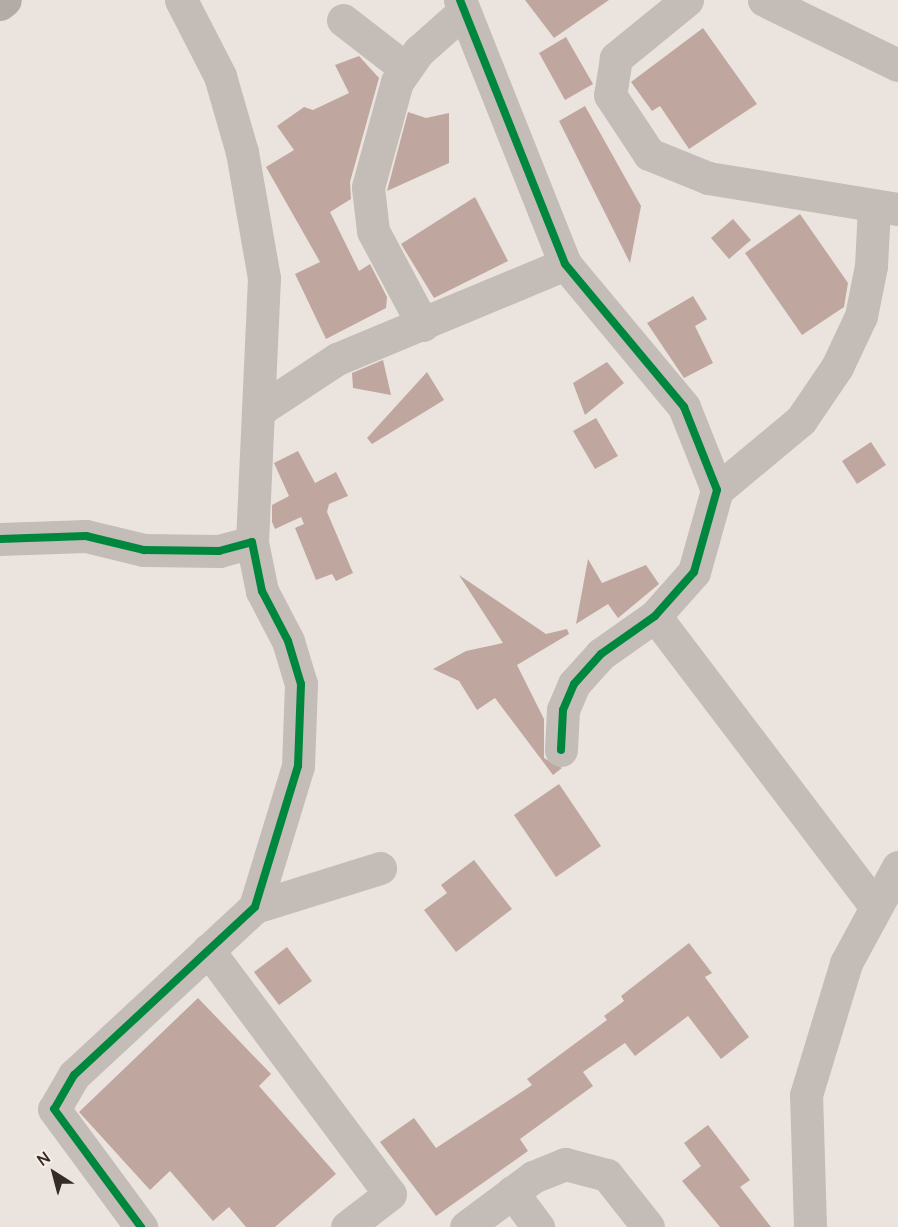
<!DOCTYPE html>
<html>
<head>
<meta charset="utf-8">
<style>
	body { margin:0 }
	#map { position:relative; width:898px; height:1227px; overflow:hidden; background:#ebe4de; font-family:Manrope,sans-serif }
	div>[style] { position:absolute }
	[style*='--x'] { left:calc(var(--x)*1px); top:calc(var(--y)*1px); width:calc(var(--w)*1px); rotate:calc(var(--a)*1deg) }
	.building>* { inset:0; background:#bfa79f }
	.minor>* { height:33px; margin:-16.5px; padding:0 16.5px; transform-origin:16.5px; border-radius:16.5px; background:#c4bcb7 }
	.primary>* { height:33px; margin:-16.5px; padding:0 16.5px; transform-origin:16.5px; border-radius:16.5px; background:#b3aba6 }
	.cycleway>* { height:8px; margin:-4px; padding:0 4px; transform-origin:4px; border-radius:4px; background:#00873e }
	span { translate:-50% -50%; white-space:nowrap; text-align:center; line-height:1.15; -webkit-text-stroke:4.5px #f9eee4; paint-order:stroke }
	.north { position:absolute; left:24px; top:1143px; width:60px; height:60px; -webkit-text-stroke:4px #f9eee4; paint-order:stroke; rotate:324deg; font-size:16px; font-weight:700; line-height:24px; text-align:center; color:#352a26 }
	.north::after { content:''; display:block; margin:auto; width:21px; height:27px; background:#352a26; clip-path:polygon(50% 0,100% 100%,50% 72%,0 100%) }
</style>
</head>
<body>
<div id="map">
	<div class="building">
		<div style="clip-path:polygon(525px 0,609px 0,554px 38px)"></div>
		<div style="clip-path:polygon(703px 28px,757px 104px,689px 149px,660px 106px,652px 111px,631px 82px)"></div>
		<div style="clip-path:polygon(566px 37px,593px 84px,565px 100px,539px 53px)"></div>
		<div style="clip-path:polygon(359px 56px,379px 78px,350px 182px,351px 199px,330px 212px,359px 271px,370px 264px,387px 297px,386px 308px,326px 339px,295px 274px,320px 262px,266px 167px,294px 150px,277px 126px,304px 107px,313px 110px,349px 93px,335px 65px)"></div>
		<div style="clip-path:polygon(585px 106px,641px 206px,630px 263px,559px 121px)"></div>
		<div style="clip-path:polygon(408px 112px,426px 118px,449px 113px,449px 163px,387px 191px)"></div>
		<div style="clip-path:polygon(475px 197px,508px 261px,434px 298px,401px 244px)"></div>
		<div style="clip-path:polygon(800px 214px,848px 283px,844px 307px,802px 335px,745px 253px)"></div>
		<div style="clip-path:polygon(733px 219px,751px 240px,729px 259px,711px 238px)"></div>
		<div style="clip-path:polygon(693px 296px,707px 319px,695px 326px,713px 363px,684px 378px,647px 323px)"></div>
		<div style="clip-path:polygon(383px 360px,391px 395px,353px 388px,352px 373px)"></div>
		<div style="clip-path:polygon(607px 362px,624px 383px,585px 415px,573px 383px)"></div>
		<div style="clip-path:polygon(427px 372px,444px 400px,372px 444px,367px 438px)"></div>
		<div style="clip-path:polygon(596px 418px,618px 456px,595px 469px,573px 431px)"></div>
		<div style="clip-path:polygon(871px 442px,886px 465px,857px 484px,842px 461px)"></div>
		<div style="clip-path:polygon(298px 451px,315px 483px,336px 472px,348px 496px,329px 504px,327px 512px,353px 573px,336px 581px,332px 574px,316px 580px,295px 528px,304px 524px,301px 517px,275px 529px,272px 522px,272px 505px,289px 496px,274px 463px)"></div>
		<div style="clip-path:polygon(588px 559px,602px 583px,646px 565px,659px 584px,618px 618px,608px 604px,576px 624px)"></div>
		<div style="clip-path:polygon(459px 575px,546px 634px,567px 629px,569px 634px,517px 665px,544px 719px,544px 758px,562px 768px,553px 775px,495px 698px,477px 710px,459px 681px,433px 669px,466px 651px,503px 643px)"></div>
		<div style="clip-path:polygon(559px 784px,601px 846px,556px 877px,514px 815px)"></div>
		<div style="clip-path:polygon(474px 860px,512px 909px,456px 952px,424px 910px,447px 893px,441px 885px)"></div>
		<div style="clip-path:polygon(689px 943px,712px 973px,705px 977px,749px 1037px,721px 1059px,688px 1016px,635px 1056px,625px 1043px,583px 1072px,593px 1086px,520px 1139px,528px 1151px,436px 1216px,380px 1142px,414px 1118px,436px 1148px,532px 1085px,527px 1079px,607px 1020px,604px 1016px,624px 1001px,621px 996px)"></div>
		<div style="clip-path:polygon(287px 947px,312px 981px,279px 1005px,254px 972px)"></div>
		<div style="clip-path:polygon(198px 998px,271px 1074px,259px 1086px,336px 1174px,275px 1227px,246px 1227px,229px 1207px,213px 1221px,170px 1171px,150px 1190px,79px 1112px)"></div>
		<div style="clip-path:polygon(708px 1125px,750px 1180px,740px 1187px,771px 1227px,720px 1227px,682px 1181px,701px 1166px,684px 1143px)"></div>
	</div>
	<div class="minor">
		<div style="--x:181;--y:0;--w:85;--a:62.8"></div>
		<div style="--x:220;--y:76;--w:79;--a:73.9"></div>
		<div style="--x:242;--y:152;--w:128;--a:80.1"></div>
		<div style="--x:264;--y:278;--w:264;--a:92.6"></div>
		<div style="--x:460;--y:0;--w:284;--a:68.3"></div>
		<div style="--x:565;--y:264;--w:186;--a:50.2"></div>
		<div style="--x:684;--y:407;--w:89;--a:68.3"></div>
		<div style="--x:717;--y:490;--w:85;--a:105.7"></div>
		<div style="--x:694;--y:572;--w:59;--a:131.6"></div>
		<div style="--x:655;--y:616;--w:66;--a:144.9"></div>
		<div style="--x:601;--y:654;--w:40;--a:132"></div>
		<div style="--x:574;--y:684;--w:28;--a:113"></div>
		<div style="--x:563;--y:710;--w:40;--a:92.9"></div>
		<div style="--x:687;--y:0;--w:92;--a:140.8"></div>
		<div style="--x:616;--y:58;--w:37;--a:99"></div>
		<div style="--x:610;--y:95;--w:71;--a:56.5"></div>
		<div style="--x:649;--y:154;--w:64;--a:22.1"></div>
		<div style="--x:708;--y:178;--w:193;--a:9.3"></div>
		<div style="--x:764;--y:0;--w:149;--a:25.9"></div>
		<div style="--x:343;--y:20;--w:78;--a:37.7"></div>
		<div style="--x:423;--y:325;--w:106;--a:-118"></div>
		<div style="--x:373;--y:231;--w:44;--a:-96.5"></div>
		<div style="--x:368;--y:187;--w:109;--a:-74.6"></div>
		<div style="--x:397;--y:82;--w:38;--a:-55"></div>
		<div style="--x:419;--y:51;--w:60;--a:-41.6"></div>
		<div style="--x:258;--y:411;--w:95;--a:-33.4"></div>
		<div style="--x:337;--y:359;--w:247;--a:-22.6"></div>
		<div style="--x:717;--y:490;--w:109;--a:-39.8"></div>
		<div style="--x:801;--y:420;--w:64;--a:-55.8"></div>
		<div style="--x:837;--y:367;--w:56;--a:-64.8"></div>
		<div style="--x:861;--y:316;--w:51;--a:-78.7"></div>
		<div style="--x:871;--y:266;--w:59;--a:-87.1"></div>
		<div style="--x:0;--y:539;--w:86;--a:-2"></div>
		<div style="--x:86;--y:536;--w:60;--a:13.6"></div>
		<div style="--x:144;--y:550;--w:75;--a:0.8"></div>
		<div style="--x:219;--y:551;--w:34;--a:-15"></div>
		<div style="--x:252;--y:542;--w:50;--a:78.5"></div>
		<div style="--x:262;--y:591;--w:56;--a:62.5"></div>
		<div style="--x:288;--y:641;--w:45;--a:73.2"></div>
		<div style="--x:301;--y:684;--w:82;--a:92.1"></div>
		<div style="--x:298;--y:766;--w:147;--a:107"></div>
		<div style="--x:255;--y:907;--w:247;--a:137.1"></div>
		<div style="--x:74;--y:1075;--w:39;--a:120"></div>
		<div style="--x:54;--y:1109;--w:147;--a:53.6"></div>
		<div style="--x:655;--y:616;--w:363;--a:52.8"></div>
		<div style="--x:255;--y:907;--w:131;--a:-17.3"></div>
		<div style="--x:208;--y:950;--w:304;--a:53.3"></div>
		<div style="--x:390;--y:1194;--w:54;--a:142.5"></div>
		<div style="--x:512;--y:1192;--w:44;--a:53.4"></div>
		<div style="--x:466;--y:1227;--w:84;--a:-36.7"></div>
		<div style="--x:533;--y:1177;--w:35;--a:-22"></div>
		<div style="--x:565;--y:1164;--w:43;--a:14.7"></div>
		<div style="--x:607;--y:1175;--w:66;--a:51.7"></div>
		<div style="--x:810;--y:1227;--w:132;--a:-91.7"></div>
		<div style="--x:806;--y:1095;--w:138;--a:-73.1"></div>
		<div style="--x:846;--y:963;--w:109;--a:-61.6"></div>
	</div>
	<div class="primary">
		<div style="--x:0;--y:4;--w:6;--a:-39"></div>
	</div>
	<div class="cycleway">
		<div style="--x:460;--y:0;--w:284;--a:68.3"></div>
		<div style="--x:565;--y:264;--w:186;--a:50.2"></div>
		<div style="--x:684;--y:407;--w:89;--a:68.3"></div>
		<div style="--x:717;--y:490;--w:85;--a:105.7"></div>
		<div style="--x:694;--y:572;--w:59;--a:131.6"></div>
		<div style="--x:655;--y:616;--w:66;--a:144.9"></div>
		<div style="--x:601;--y:654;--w:40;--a:132"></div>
		<div style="--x:574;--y:684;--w:28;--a:113"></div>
		<div style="--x:563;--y:710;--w:40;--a:92.9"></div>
		<div style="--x:0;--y:539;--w:86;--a:-2"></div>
		<div style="--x:86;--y:536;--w:60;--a:13.6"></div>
		<div style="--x:144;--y:550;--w:75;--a:0.8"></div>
		<div style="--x:219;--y:551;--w:34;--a:-15"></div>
		<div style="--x:252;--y:542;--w:50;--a:78.5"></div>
		<div style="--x:262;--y:591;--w:56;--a:62.5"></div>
		<div style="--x:288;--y:641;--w:45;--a:73.2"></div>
		<div style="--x:301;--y:684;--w:82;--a:92.1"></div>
		<div style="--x:298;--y:766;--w:147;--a:107"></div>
		<div style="--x:255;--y:907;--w:247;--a:137.1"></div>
		<div style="--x:74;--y:1075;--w:39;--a:120"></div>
		<div style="--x:54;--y:1109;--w:147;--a:53.6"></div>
	</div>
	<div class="north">N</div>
</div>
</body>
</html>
